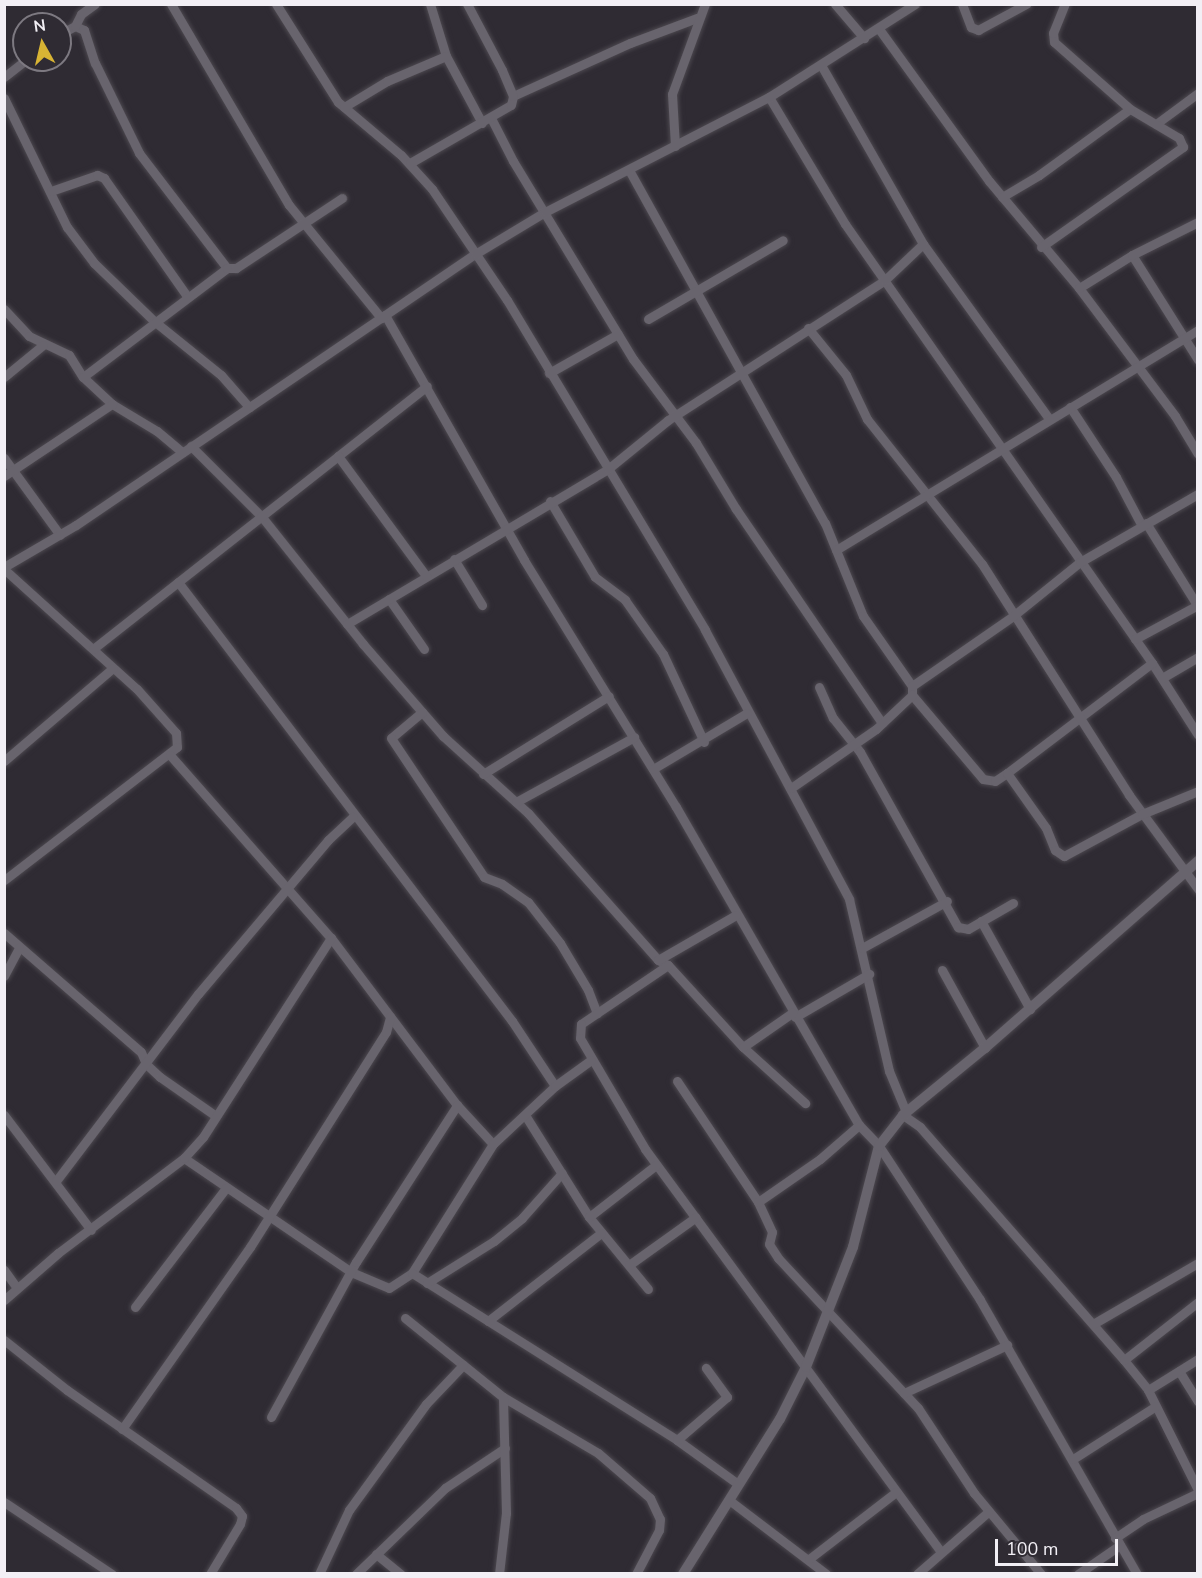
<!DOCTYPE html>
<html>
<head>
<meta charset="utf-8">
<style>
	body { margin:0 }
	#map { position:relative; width:1202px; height:1578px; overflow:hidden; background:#2f2b33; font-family:"Nunito Sans",sans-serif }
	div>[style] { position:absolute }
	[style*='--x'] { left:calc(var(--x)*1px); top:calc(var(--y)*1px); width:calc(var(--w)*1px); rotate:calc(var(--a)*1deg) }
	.roads { filter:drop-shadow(0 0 2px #4c484f) drop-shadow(0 0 2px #4c484f) }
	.minor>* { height:9px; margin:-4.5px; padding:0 4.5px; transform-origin:4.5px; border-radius:4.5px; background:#68646d }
	.tertiary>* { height:10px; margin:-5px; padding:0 5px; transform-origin:5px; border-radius:5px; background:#68646d }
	span { translate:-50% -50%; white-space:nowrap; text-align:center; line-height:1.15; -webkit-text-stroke:6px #2f2b33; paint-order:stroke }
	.frame { position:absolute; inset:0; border:6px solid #f2eff5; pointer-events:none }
	.north { position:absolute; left:12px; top:12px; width:60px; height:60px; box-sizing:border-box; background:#2f2b33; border:2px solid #7d7981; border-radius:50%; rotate:352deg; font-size:16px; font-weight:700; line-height:24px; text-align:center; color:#f2eff5 }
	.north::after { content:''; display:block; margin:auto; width:21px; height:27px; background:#d8b434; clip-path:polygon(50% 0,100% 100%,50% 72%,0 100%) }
	.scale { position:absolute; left:995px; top:1539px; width:123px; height:27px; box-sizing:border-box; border:3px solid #f2eff5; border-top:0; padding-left:8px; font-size:18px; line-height:21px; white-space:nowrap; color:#f2eff5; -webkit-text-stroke:4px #2f2b33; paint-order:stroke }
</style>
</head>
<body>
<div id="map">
	<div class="roads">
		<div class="minor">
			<div style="--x:171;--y:4;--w:233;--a:59.6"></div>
			<div style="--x:289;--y:205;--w:146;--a:50.8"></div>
			<div style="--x:276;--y:4;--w:116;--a:57.7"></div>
			<div style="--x:338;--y:102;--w:82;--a:40.1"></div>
			<div style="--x:401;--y:155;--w:46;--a:47.6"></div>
			<div style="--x:432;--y:189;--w:134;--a:56"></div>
			<div style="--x:507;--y:300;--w:385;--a:59"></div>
			<div style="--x:705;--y:630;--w:305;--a:61.8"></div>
			<div style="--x:849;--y:899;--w:177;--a:76.9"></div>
			<div style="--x:889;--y:1071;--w:44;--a:67.5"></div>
			<div style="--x:430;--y:4;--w:54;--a:72.9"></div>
			<div style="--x:446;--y:56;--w:76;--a:61.8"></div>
			<div style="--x:835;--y:4;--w:45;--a:49.5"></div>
			<div style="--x:962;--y:4;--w:25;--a:69"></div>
			<div style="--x:971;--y:27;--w:8;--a:23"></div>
			<div style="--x:978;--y:30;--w:55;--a:-28.4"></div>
			<div style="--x:75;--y:26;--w:10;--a:24"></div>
			<div style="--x:84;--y:30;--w:35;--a:72"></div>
			<div style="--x:95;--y:63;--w:100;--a:63.9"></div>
			<div style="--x:139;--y:153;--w:145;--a:52.6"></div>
			<div style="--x:879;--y:29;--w:188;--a:54.1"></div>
			<div style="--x:989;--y:181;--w:140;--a:49.9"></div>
			<div style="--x:1079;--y:288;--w:160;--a:53.1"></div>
			<div style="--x:1175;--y:416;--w:44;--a:58.8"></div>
			<div style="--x:60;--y:34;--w:17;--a:-28"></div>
			<div style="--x:75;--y:26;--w:13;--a:-63"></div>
			<div style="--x:81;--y:14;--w:17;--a:-36"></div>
			<div style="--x:821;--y:65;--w:206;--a:60.3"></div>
			<div style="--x:923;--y:244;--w:216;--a:54.2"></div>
			<div style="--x:4;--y:77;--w:28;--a:-38"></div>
			<div style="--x:513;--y:96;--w:128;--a:-24.4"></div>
			<div style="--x:630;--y:43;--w:72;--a:-20.5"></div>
			<div style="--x:769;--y:97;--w:148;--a:59.1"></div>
			<div style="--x:845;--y:224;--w:536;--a:55.03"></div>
			<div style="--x:1152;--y:663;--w:85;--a:57.4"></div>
			<div style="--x:4;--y:98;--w:144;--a:64"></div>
			<div style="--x:67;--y:227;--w:45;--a:53.1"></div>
			<div style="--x:94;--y:263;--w:83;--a:44"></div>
			<div style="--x:154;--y:321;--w:86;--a:38.9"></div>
			<div style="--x:221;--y:375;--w:43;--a:48.8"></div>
			<div style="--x:344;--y:107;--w:50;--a:-31.2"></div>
			<div style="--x:387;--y:81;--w:64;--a:-23"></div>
			<div style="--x:491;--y:118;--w:48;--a:62.9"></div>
			<div style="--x:513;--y:161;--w:232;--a:58.8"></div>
			<div style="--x:633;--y:359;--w:105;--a:53.1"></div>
			<div style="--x:696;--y:443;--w:77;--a:58.8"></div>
			<div style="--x:736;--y:509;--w:259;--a:55.7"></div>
			<div style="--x:1156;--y:124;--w:52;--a:-36.4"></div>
			<div style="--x:675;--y:146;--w:52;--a:-93.3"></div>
			<div style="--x:672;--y:94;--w:96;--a:-69.9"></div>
			<div style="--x:410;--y:163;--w:116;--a:-29.9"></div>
			<div style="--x:511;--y:105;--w:9;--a:-77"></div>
			<div style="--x:513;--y:96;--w:28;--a:-113"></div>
			<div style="--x:502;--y:70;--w:75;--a:-117.9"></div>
			<div style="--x:629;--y:170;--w:404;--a:61"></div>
			<div style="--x:825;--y:523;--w:100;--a:67.8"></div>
			<div style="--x:863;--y:616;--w:85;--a:55"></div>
			<div style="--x:912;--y:686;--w:9;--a:90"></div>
			<div style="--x:912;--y:695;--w:110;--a:49.8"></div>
			<div style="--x:983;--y:779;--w:12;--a:9"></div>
			<div style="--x:995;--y:781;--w:14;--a:-34"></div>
			<div style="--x:1007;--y:773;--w:182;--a:-37.2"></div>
			<div style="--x:51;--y:191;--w:49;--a:-19.2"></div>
			<div style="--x:97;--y:175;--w:8;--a:23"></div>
			<div style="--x:104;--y:178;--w:144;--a:54.9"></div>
			<div style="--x:1002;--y:197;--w:43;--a:-30.7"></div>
			<div style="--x:1039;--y:175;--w:112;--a:-36"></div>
			<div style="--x:1041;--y:247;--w:174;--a:-35.2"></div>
			<div style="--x:1183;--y:147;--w:10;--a:-114"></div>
			<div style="--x:1179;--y:138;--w:57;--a:-149.4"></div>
			<div style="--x:1130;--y:109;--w:101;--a:-138.6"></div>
			<div style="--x:1054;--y:42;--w:9;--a:-96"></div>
			<div style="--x:1053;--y:33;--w:31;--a:-68"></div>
			<div style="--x:1132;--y:255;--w:124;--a:57.8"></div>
			<div style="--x:1079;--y:288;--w:62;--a:-31.9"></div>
			<div style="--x:1132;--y:255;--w:74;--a:-26.6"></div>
			<div style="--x:4;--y:309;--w:37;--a:47"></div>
			<div style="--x:29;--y:336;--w:44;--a:25.4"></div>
			<div style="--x:69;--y:355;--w:26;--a:58"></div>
			<div style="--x:83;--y:377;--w:40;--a:43"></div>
			<div style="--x:112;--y:404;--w:52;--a:31"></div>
			<div style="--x:157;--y:431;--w:33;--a:40"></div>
			<div style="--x:385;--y:315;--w:282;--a:60.4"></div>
			<div style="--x:524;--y:560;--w:290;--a:58.4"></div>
			<div style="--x:676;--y:807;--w:367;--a:60.1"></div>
			<div style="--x:859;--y:1125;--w:29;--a:46"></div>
			<div style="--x:879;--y:1146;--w:184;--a:56.7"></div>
			<div style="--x:980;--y:1300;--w:316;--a:60.2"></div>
			<div style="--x:648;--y:319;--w:156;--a:-30.3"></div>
			<div style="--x:808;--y:328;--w:60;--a:51"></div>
			<div style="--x:846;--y:375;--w:49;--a:64.5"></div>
			<div style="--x:867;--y:419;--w:185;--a:51.6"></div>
			<div style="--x:982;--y:564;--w:274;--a:57.5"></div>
			<div style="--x:1129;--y:795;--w:117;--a:53.7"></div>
			<div style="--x:549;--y:373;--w:79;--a:-29.5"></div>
			<div style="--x:4;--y:377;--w:50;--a:-39.4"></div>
			<div style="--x:83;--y:377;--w:181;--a:-37.1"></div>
			<div style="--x:227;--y:268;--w:9;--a:0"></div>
			<div style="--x:236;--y:268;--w:127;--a:-33.4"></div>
			<div style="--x:1070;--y:407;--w:84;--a:56.7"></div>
			<div style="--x:1116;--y:477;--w:55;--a:62"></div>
			<div style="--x:191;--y:446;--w:100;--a:45"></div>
			<div style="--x:262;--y:517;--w:162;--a:51.5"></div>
			<div style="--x:363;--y:644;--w:122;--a:49"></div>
			<div style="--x:443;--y:736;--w:115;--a:42.2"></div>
			<div style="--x:528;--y:813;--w:196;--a:48.5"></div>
			<div style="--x:658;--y:960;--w:11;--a:27"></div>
			<div style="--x:668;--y:965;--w:111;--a:47.6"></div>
			<div style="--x:743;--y:1047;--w:84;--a:42.1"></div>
			<div style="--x:338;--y:456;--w:113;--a:-38.2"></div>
			<div style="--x:4;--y:458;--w:95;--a:54"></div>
			<div style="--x:4;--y:476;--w:130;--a:-33.7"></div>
			<div style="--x:550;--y:501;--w:88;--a:59.4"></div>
			<div style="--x:595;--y:577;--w:38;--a:37"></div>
			<div style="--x:625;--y:600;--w:66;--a:54.9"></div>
			<div style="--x:663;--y:654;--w:97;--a:65"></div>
			<div style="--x:1146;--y:523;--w:97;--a:58.1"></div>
			<div style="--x:836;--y:550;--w:424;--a:-31.3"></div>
			<div style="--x:454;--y:559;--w:54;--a:58.7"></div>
			<div style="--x:4;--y:567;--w:83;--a:-30.3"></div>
			<div style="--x:76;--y:525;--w:482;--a:-34.2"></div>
			<div style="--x:475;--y:254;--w:82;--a:-31"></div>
			<div style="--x:545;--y:212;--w:252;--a:-27.2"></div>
			<div style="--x:769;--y:97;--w:173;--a:-32.5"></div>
			<div style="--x:4;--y:569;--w:179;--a:42.1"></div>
			<div style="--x:137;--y:689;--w:59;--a:48.4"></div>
			<div style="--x:176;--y:733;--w:14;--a:86"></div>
			<div style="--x:177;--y:747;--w:218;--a:142.4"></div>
			<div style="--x:178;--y:582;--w:552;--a:52.74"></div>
			<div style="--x:512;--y:1021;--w:78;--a:56.5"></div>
			<div style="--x:389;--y:599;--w:61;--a:55"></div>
			<div style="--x:347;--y:624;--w:304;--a:-30.7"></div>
			<div style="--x:608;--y:469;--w:77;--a:-39.2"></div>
			<div style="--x:668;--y:420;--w:258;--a:-32.8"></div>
			<div style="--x:885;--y:280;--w:52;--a:-43.5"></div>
			<div style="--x:1135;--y:639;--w:72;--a:-28.4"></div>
			<div style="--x:93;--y:649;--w:312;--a:-38.2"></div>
			<div style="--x:338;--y:456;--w:149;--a:53.7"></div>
			<div style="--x:1162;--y:678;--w:42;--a:-30.3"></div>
			<div style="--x:912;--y:686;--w:123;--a:-34.7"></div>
			<div style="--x:1013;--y:616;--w:86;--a:-38.9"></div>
			<div style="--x:1080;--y:562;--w:136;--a:-30"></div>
			<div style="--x:819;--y:687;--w:34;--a:66"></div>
			<div style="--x:833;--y:718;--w:43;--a:51.5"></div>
			<div style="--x:860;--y:752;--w:201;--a:60.8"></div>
			<div style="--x:958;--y:927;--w:10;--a:11"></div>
			<div style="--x:968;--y:929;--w:52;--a:-30"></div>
			<div style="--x:422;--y:712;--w:40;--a:140"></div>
			<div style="--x:391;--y:738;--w:167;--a:56.2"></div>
			<div style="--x:484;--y:877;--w:19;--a:21"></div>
			<div style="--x:502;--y:884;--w:32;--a:35"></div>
			<div style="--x:528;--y:902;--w:52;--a:52"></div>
			<div style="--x:560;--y:943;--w:55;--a:59.2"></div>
			<div style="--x:588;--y:990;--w:25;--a:69"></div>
			<div style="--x:170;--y:755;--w:244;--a:48.7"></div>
			<div style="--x:331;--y:938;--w:209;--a:53"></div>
			<div style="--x:457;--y:1105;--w:53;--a:47.3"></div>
			<div style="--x:4;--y:761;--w:143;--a:-40.5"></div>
			<div style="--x:653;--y:769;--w:109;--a:-30.8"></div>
			<div style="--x:1007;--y:773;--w:67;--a:54.7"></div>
			<div style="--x:1046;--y:828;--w:24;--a:68"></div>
			<div style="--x:1055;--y:850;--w:11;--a:34"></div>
			<div style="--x:1064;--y:856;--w:89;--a:-28.3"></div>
			<div style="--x:1142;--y:814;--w:61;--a:-22.3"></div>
			<div style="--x:483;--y:774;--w:148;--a:-31.8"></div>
			<div style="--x:791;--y:788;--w:103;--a:-34.8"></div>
			<div style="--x:876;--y:729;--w:50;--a:-43.4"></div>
			<div style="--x:516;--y:802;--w:135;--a:-28.8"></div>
			<div style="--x:981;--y:921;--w:101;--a:60.9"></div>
			<div style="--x:4;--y:933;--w:181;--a:41"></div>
			<div style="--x:141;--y:1052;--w:13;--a:67"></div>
			<div style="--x:146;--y:1064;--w:19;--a:43"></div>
			<div style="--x:160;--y:1077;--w:68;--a:34.9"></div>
			<div style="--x:862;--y:948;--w:97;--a:-28.9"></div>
			<div style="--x:658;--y:960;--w:90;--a:-30"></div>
			<div style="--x:668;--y:965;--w:105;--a:145.9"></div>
			<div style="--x:581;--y:1024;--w:14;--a:94"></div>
			<div style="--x:580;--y:1038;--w:129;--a:59.6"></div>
			<div style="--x:645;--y:1149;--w:499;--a:53.7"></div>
			<div style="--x:942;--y:970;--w:89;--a:61.1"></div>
			<div style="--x:4;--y:976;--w:32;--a:-62"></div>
			<div style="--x:795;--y:1017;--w:86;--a:-30.2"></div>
			<div style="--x:743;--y:1047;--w:60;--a:-34.8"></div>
			<div style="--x:677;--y:1081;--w:146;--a:56.2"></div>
			<div style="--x:758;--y:1202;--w:33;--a:65"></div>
			<div style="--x:772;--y:1232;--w:12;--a:104"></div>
			<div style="--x:769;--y:1244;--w:17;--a:57"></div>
			<div style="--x:778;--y:1258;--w:205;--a:47"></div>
			<div style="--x:918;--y:1408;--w:102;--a:56.6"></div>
			<div style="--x:974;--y:1493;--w:105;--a:50.4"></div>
			<div style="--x:4;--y:1115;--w:144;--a:52.9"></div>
			<div style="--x:525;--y:1115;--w:120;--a:57.9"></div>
			<div style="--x:589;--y:1217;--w:93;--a:50.7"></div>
			<div style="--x:903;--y:1115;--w:21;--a:35"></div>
			<div style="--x:920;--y:1127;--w:310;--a:48.8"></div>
			<div style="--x:1124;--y:1360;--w:38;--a:51"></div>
			<div style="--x:1148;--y:1390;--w:112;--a:63.4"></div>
			<div style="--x:184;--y:1158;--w:202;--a:34.3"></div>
			<div style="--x:351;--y:1272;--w:41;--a:22.8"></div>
			<div style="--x:389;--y:1288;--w:27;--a:-33"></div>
			<div style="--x:412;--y:1273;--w:152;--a:-57.9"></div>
			<div style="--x:493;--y:1144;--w:85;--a:-43.1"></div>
			<div style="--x:555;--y:1086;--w:44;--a:-35.8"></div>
			<div style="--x:56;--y:1181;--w:235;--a:-52.8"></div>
			<div style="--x:198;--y:994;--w:202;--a:-49.8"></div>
			<div style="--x:328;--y:840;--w:34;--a:-43"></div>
			<div style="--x:758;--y:1202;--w:75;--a:-34.7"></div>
			<div style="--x:820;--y:1159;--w:52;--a:-41.1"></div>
			<div style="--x:589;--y:1217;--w:85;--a:-37.8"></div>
			<div style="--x:629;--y:1265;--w:82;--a:-35.6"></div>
			<div style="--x:4;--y:1270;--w:22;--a:54"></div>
			<div style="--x:412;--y:1273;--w:313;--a:32.2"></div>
			<div style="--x:677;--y:1440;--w:75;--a:35.8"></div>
			<div style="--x:427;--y:1283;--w:79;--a:-32.1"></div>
			<div style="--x:494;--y:1241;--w:36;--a:-39"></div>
			<div style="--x:522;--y:1218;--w:60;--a:-48.4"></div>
			<div style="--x:4;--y:1300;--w:72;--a:-41"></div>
			<div style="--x:58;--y:1253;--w:158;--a:-37"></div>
			<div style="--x:184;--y:1158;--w:28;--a:-48"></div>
			<div style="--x:203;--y:1137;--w:237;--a:-57.3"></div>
			<div style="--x:135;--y:1307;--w:150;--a:-52.6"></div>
			<div style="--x:405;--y:1318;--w:126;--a:38.9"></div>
			<div style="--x:503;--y:1397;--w:110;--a:30.5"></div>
			<div style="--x:598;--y:1453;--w:69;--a:40.9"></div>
			<div style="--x:650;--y:1498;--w:23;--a:65"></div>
			<div style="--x:660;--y:1519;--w:11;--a:95"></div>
			<div style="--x:659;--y:1530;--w:50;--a:117.6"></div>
			<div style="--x:488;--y:1321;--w:143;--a:-37.9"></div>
			<div style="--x:1093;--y:1324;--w:121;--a:-30.2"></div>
			<div style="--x:4;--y:1340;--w:80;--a:38.4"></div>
			<div style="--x:67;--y:1390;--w:206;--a:34.9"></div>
			<div style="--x:236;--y:1508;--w:10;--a:53"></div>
			<div style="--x:242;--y:1516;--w:8;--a:104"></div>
			<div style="--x:240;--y:1524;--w:58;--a:121"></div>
			<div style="--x:1124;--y:1360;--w:94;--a:-38.1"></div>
			<div style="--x:1179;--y:1371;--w:36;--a:58"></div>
			<div style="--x:1148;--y:1390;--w:59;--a:-31.8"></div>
			<div style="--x:904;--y:1393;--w:114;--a:-25"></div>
			<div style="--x:271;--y:1417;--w:177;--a:-61.3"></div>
			<div style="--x:356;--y:1262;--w:187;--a:-57.2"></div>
			<div style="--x:122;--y:1429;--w:223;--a:-54.9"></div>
			<div style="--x:250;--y:1247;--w:254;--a:-57.7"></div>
			<div style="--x:386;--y:1032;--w:16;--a:-75"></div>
			<div style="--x:677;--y:1440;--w:66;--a:-40.7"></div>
			<div style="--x:727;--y:1397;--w:36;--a:-126"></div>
			<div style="--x:1073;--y:1459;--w:98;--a:-32.6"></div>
			<div style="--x:729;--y:1500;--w:122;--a:37.3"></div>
			<div style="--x:4;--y:1502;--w:130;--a:33.7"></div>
			<div style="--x:1115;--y:1538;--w:34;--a:-34"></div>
			<div style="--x:1143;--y:1519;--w:61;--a:-25.3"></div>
			<div style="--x:376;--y:1554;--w:32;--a:39"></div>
			<div style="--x:809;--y:1559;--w:110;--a:-37.6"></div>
			<div style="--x:319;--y:1574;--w:71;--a:-64.9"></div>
			<div style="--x:349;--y:1510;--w:131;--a:-54"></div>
			<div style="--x:426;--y:1404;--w:54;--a:-46.5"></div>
			<div style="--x:356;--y:1574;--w:124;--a:-44"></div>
			<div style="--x:445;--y:1488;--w:72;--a:-33.7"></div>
			<div style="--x:499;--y:1574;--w:61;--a:-83.5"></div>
			<div style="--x:506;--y:1513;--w:116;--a:-91.5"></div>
			<div style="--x:917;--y:1574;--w:94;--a:-41.1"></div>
			<div style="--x:1078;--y:1574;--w:51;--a:-34.6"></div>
		</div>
		<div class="tertiary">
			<div style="--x:683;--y:1574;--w:183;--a:-58"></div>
			<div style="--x:780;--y:1419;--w:58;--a:-63.4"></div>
			<div style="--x:806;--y:1367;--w:129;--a:-68.6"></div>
			<div style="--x:853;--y:1247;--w:104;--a:-75.6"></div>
			<div style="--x:879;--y:1146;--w:39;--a:-52"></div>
			<div style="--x:903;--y:1115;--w:106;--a:-39.3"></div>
			<div style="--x:985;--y:1048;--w:283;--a:-41.3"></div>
		</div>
	</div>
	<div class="frame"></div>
	<div class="north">N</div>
	<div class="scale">100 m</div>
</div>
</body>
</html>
